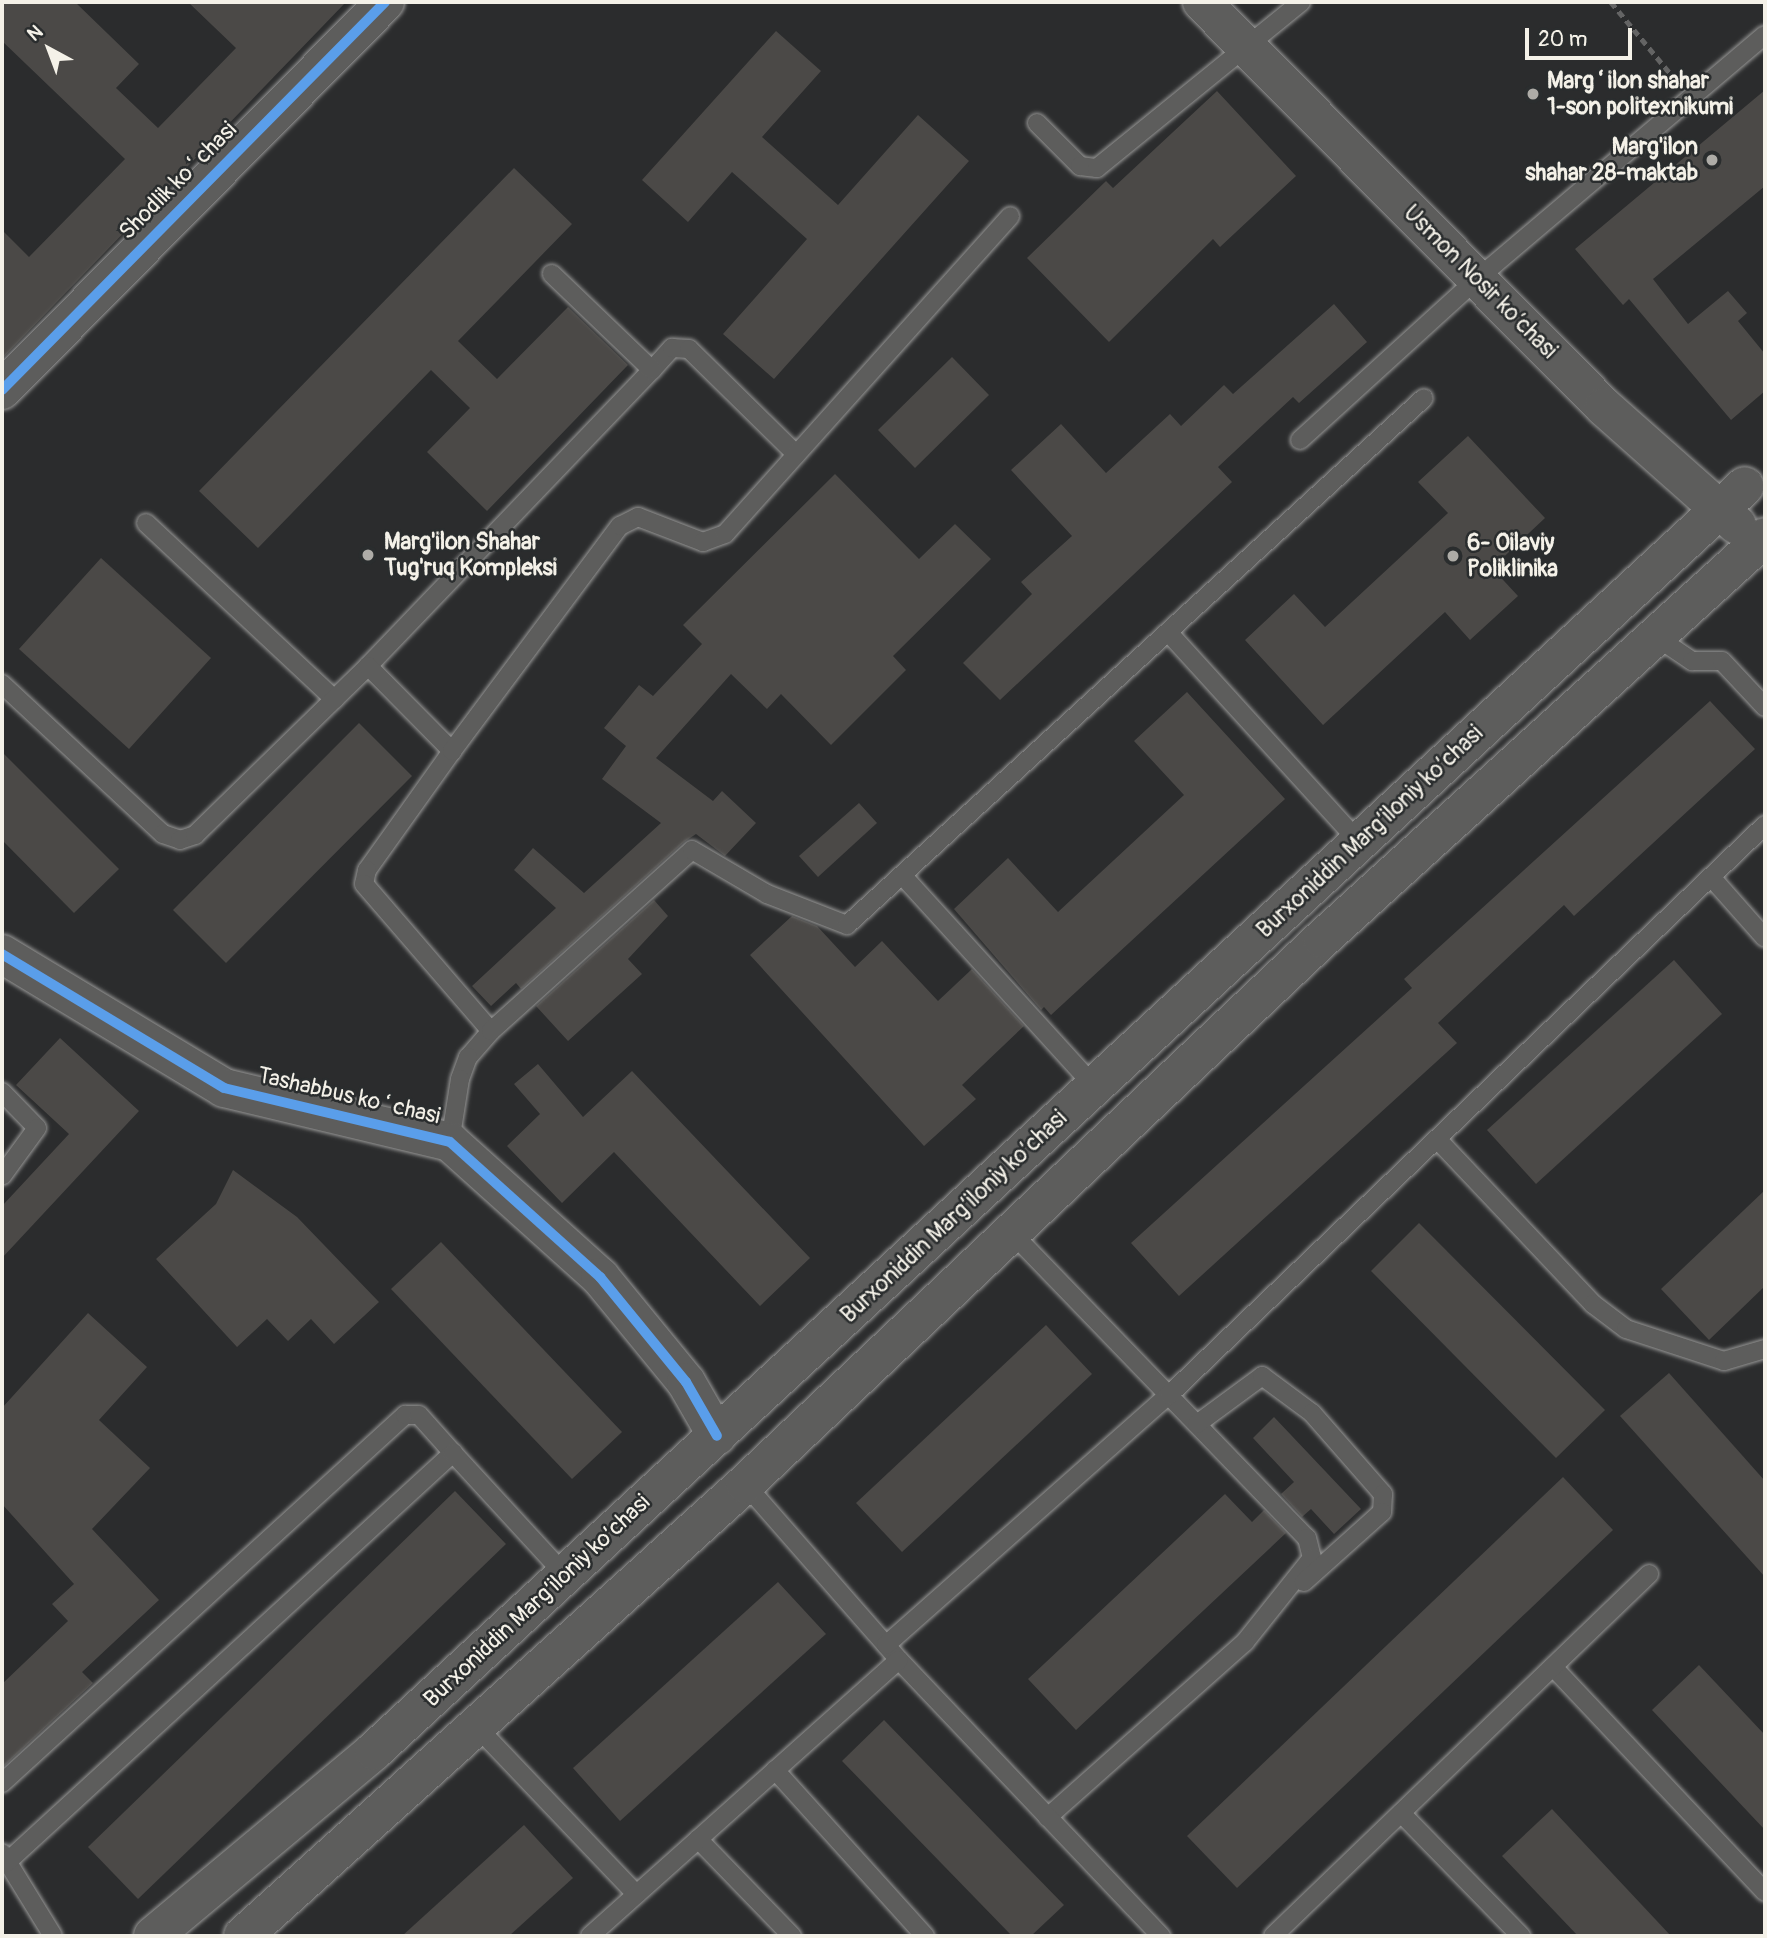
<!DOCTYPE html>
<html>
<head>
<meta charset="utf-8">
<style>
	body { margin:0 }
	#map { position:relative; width:1767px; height:1938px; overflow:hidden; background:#2b2c2d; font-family:Pangolin,sans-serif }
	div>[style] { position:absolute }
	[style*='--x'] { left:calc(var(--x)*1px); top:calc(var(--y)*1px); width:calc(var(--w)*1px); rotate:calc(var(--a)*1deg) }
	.building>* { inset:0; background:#4b4947 }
	.path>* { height:4.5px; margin-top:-2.25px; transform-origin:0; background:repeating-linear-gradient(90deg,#646464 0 7px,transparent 0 12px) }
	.roads { filter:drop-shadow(0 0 2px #979796) drop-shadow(0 0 2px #979796) }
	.lane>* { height:18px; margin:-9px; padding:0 9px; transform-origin:9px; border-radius:9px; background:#5d5d5c }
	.secondary>* { height:38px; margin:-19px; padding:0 19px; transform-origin:19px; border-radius:19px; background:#5d5d5c }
	.primary>* { height:38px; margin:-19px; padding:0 19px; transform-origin:19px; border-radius:19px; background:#5d5d5c }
	.cycleway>* { height:10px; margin:-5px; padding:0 5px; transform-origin:5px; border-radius:5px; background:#5a9eea }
	.dots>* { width:19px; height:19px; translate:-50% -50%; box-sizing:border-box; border:4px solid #2a2d2e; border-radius:50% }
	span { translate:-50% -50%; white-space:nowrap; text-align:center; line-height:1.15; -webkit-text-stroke:5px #2a2d2e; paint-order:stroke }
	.poi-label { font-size:23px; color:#f4f1e8; font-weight:700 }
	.left { translate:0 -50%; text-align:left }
	.right { translate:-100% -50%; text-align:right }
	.street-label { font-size:23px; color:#f4f1e8 }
	.frame { position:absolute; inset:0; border:4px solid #f4f1e8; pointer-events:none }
	.north { position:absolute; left:14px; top:14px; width:70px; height:70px; -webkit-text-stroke:5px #2a2d2e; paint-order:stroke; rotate:319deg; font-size:19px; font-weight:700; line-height:28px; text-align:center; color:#f4f1e8 }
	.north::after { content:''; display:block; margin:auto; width:24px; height:32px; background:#f4f1e8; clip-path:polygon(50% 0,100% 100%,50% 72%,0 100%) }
	.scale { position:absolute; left:1525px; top:28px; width:107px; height:32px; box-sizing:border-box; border:4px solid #f4f1e8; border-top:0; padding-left:9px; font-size:21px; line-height:24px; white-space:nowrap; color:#f4f1e8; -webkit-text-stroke:5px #2a2d2e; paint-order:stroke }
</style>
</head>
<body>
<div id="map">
	<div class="building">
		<div style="clip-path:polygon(2px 2px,75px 2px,139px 64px,116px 88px,158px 128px,236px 48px,188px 2px,346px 2px,2px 359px,2px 230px,29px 257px,125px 159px,2px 41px)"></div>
		<div style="clip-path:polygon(776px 31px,821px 71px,762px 137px,838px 205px,918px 115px,969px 161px,774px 379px,723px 334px,807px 239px,732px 172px,688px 222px,642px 180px)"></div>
		<div style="clip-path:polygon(1765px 90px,1765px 186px,1653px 279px,1688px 324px,1728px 291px,1747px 313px,1738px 321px,1765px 354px,1765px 391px,1731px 420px,1629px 299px,1623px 305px,1575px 249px)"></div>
		<div style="clip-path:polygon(1217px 91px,1296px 176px,1220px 247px,1213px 239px,1109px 342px,1027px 258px,1106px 181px,1113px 188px)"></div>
		<div style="clip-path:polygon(514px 168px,572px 224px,458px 341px,497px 379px,568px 307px,628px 365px,487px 511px,427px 452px,470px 408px,431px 370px,258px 548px,199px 491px)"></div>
		<div style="clip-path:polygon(1334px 304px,1367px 342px,1299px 403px,1293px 397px,1218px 467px,1232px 482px,1000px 700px,963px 663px,1032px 594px,1021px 582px,1072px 536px,1011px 470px,1061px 424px,1106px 473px,1170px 414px,1181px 426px,1224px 385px,1233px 394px)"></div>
		<div style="clip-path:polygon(952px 357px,989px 395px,915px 468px,878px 430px)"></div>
		<div style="clip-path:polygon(1468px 436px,1545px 518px,1492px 568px,1518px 596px,1470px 640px,1445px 612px,1323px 725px,1245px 640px,1294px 594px,1325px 627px,1448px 513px,1418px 482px)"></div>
		<div style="clip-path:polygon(835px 474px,919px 559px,955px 524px,991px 559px,893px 656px,906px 670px,831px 745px,781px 694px,767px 709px,731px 674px,656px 758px,713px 801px,722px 791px,756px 823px,725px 856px,696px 834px,684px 842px,521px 989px,516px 983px,491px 1006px,472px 986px,556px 908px,514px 870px,533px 848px,584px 893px,661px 823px,602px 779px,626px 746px,604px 728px,639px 685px,653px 696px,702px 644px,683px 625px)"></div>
		<div style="clip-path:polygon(101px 558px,211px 658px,129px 749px,19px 649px)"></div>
		<div style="clip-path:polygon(1187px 692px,1285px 799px,1051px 1015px,1044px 1007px,1041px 1010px,954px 909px,1008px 858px,1058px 912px,1184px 795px,1134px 741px)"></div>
		<div style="clip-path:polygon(1710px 701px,1755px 749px,1574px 916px,1564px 905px,1438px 1023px,1457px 1043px,1179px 1296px,1131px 1243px,1412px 988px,1404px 979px)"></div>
		<div style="clip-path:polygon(359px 723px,412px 776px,226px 963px,173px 910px)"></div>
		<div style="clip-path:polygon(2px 752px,119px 869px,74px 913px,2px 840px)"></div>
		<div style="clip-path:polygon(859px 803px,877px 823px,818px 877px,799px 856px)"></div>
		<div style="clip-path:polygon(654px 900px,668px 916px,628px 959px,642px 974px,568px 1041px,536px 1006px)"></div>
		<div style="clip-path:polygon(792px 916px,817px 926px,855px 967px,882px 941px,938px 1001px,972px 969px,1024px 1026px,962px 1085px,976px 1099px,924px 1146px,750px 955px)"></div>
		<div style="clip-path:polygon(1674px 960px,1722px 1014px,1536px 1184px,1487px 1130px)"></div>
		<div style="clip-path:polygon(60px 1038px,139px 1111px,2px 1258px,2px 1206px,69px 1134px,16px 1085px)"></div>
		<div style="clip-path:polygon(538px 1064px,583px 1117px,632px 1071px,810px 1258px,760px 1306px,614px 1152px,562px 1203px,507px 1146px,540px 1114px,514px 1084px)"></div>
		<div style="clip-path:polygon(233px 1170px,297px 1217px,379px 1302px,334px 1344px,311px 1319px,288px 1341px,267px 1319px,237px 1347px,156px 1259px,216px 1204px)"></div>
		<div style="clip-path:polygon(1765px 1190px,1765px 1286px,1709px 1340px,1661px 1289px)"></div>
		<div style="clip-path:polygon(1419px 1223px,1605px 1410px,1556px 1458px,1371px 1271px)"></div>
		<div style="clip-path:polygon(441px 1242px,622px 1432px,572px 1479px,391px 1289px)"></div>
		<div style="clip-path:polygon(88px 1313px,147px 1367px,99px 1420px,150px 1468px,92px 1529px,159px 1600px,82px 1672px,93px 1683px,2px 1768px,2px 1684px,68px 1621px,52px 1604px,74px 1584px,2px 1504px,2px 1408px)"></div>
		<div style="clip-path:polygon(1046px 1325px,1092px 1374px,902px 1552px,856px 1503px)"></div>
		<div style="clip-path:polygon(1669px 1373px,1765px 1481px,1765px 1577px,1620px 1416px)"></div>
		<div style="clip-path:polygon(1274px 1417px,1361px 1509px,1334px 1534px,1311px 1509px,1302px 1517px,1281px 1494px,1294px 1482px,1253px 1438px)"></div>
		<div style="clip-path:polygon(1563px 1477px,1613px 1530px,1237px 1888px,1187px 1836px)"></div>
		<div style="clip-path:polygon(455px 1491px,506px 1544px,138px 1899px,88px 1847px)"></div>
		<div style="clip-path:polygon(1225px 1494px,1252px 1522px,1264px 1510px,1286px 1533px,1076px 1730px,1028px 1679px)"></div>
		<div style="clip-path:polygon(778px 1582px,826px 1634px,620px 1821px,573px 1768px)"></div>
		<div style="clip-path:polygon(1699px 1665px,1765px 1735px,1765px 1830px,1652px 1710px)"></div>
		<div style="clip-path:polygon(884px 1720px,1064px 1905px,1031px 1936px,1012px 1936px,842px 1761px)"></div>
		<div style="clip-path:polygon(1552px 1809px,1671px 1936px,1578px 1936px,1502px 1856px)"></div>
		<div style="clip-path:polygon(524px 1825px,573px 1878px,509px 1936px,402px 1936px)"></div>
	</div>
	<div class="path">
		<div style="--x:1611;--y:2;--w:100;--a:50.3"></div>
	</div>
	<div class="roads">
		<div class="lane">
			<div style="--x:1037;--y:123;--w:61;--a:45"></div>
			<div style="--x:1080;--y:166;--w:17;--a:7"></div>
			<div style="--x:1097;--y:168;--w:263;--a:-39.1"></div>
			<div style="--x:652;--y:370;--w:30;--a:-48"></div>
			<div style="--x:672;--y:348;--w:17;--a:3"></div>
			<div style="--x:689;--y:349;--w:150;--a:44.5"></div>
			<div style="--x:1300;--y:440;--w:239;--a:-42.3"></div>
			<div style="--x:1477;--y:279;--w:377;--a:-40.3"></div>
			<div style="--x:146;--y:523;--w:258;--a:43.1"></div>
			<div style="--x:1168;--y:632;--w:284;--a:47.7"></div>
			<div style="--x:1655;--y:636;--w:45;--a:34"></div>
			<div style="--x:1692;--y:661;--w:30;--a:0"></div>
			<div style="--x:1722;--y:661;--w:63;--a:46.9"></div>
			<div style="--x:368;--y:666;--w:410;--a:-46.2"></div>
			<div style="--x:652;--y:370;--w:139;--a:-136.2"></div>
			<div style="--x:2;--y:684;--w:220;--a:43"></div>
			<div style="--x:163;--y:834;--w:18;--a:19"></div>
			<div style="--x:180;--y:840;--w:16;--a:-18"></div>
			<div style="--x:195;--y:835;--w:242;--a:-44.3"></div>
			<div style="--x:368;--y:666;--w:120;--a:45.3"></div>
			<div style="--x:452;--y:751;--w:146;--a:125.5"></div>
			<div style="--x:367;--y:870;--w:14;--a:102"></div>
			<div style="--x:364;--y:884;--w:194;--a:49.2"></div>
			<div style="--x:491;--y:1031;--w:35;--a:131"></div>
			<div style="--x:468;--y:1057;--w:23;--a:110"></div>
			<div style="--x:460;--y:1079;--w:64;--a:99"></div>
			<div style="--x:452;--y:751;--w:281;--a:-53.3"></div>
			<div style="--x:620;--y:526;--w:20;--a:-27"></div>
			<div style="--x:638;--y:517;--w:70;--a:21"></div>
			<div style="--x:703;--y:542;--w:23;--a:-20"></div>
			<div style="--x:725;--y:534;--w:427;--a:-48.1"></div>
			<div style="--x:902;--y:875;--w:287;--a:47.7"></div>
			<div style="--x:1711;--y:877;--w:81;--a:48.5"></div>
			<div style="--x:491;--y:1031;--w:270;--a:-42"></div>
			<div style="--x:692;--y:850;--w:87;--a:30.4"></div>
			<div style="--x:767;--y:894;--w:86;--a:21.2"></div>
			<div style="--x:847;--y:925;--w:781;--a:-42.41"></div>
			<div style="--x:2;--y:1092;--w:50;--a:45.8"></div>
			<div style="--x:37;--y:1128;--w:59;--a:126.1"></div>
			<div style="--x:1438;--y:1140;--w:226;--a:46.6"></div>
			<div style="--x:1593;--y:1304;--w:41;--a:37.1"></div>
			<div style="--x:1626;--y:1329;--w:103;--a:18.1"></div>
			<div style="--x:1724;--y:1361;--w:43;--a:-16.3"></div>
			<div style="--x:1012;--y:1233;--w:424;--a:46"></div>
			<div style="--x:1307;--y:1538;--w:21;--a:76"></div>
			<div style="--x:1312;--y:1558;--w:107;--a:128.6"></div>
			<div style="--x:1245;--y:1642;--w:264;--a:138.4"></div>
			<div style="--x:1197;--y:1424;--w:81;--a:-36.4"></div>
			<div style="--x:1262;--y:1376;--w:62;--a:36.5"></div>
			<div style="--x:1312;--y:1413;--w:108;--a:48.8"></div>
			<div style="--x:1383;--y:1494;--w:18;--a:93"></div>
			<div style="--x:1382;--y:1512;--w:105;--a:138.1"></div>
			<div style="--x:745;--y:1484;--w:234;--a:48.8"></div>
			<div style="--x:899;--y:1660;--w:381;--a:46.5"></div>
			<div style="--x:886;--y:1645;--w:378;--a:-41.5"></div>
			<div style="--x:1169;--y:1395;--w:825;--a:-43.72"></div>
			<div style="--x:1553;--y:1667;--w:309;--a:46.7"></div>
			<div style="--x:477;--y:1727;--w:231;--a:46.4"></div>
			<div style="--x:775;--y:1770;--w:224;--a:47.9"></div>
			<div style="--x:2;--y:1783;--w:546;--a:-42.4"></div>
			<div style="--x:405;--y:1415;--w:14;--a:0"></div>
			<div style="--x:419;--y:1415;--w:51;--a:48.2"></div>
			<div style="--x:1401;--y:1813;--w:172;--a:45.7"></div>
			<div style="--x:698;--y:1839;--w:135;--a:45.9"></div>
			<div style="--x:2;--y:1853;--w:97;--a:58.4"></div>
			<div style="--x:6;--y:1863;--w:607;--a:-42.53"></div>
			<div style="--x:453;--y:1453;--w:166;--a:47.4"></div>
			<div style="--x:590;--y:1936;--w:414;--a:-41.8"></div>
			<div style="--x:1273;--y:1936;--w:522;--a:-43.91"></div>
		</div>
		<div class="secondary">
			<div style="--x:1202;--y:2;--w:571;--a:45.21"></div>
			<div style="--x:2;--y:390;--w:545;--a:-45.37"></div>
			<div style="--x:2;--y:954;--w:259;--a:31.1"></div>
			<div style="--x:224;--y:1088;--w:232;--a:13.4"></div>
			<div style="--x:450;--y:1142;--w:202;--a:42"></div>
			<div style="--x:600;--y:1277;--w:136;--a:50.7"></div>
			<div style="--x:686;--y:1382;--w:62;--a:60.1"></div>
		</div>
		<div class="primary">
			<div style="--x:1604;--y:407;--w:178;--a:41.6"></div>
			<div style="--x:153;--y:1936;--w:288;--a:-39.9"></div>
			<div style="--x:374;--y:1751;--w:1865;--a:-42.7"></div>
			<div style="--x:243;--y:1936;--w:676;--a:-42"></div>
			<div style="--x:745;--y:1484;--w:794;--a:-43.37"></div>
			<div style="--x:1322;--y:939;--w:598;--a:-42.22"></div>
		</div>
	</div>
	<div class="cycleway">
		<div style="--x:2;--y:390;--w:545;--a:-45.37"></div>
		<div style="--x:2;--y:954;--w:259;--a:31.1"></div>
		<div style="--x:224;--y:1088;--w:232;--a:13.4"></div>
		<div style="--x:450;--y:1142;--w:202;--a:42"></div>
		<div style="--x:600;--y:1277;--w:136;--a:50.7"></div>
		<div style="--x:686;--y:1382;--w:62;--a:60.1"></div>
	</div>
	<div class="dots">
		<div style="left:1533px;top:94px;background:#aeaca7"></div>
		<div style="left:1712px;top:160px;background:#aeaca7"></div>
		<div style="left:368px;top:555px;background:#aeaca7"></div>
		<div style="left:1453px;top:556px;background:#aeaca7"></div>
	</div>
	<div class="poi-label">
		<span class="left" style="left:1547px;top:94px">Margʻilon shahar<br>1-son politexnikumi</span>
		<span class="right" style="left:1698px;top:160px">Marg'ilon<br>shahar 28-maktab</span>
		<span class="left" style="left:384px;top:555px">Marg'ilon Shahar<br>Tug'ruq Kompleksi</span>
		<span class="left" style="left:1467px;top:556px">6- Oilaviy<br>Poliklinika</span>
	</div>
	<div class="street-label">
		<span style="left:178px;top:181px;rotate:-45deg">Shodlik koʻchasi</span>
		<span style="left:1480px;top:282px;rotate:45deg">Usmon Nosir ko‘chasi</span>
		<span style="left:1370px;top:832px;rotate:-43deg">Burxoniddin Marg’iloniy ko’chasi</span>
		<span style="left:349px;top:1096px;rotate:13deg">Tashabbus koʻchasi</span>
		<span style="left:954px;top:1217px;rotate:-43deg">Burxoniddin Marg’iloniy ko’chasi</span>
		<span style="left:537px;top:1601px;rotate:-43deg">Burxoniddin Marg’iloniy ko’chasi</span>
	</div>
	<div class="frame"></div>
	<div class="north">N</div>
	<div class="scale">20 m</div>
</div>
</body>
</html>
